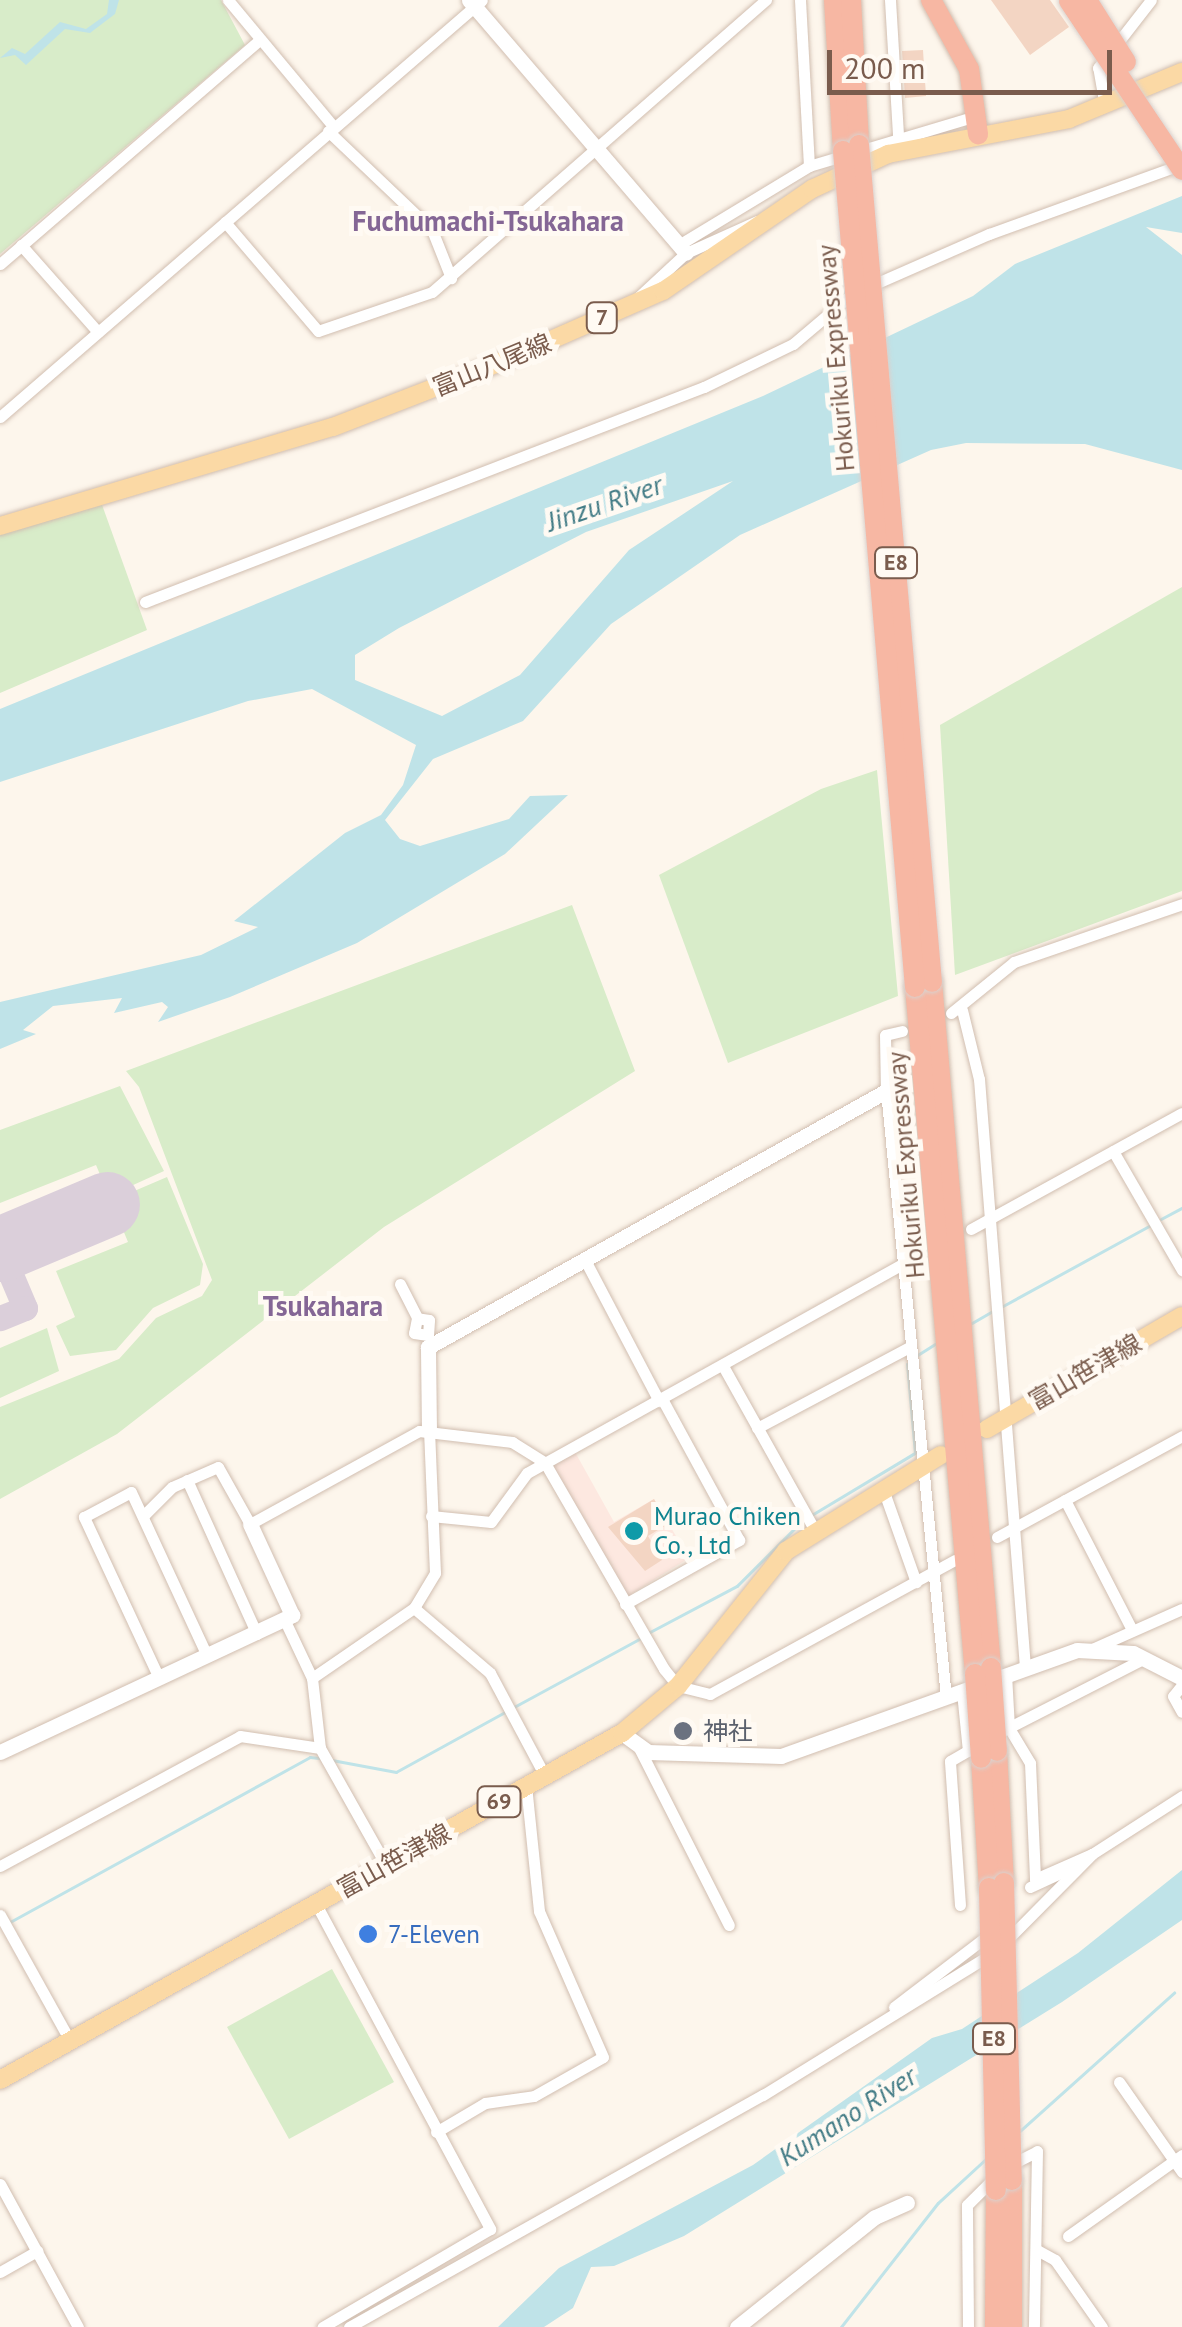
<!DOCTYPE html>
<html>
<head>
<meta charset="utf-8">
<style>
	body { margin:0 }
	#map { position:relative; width:1182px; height:2327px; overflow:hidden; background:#fdf6ec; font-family:"PT Sans","Noto Sans JP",sans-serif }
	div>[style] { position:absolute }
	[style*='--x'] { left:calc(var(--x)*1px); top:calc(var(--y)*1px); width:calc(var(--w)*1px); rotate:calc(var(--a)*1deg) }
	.commercial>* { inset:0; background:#fde8e0 }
	.green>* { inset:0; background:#d8ecc9 }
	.water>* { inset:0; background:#bfe3e8 }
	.stream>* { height:2.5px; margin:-1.25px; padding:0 1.25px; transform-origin:1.25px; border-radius:1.25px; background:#bfe3e8 }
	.taxiway>* { height:25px; margin:-12.5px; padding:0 12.5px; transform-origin:12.5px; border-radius:12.5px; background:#dbcfda }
	.runway>* { height:65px; margin:-32.5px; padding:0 32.5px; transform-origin:32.5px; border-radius:32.5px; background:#dbcfda }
	.building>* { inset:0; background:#f3d5c3 }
	.roads { filter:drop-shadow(0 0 2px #d1beb0) drop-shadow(0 0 2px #d1beb0) }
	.street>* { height:11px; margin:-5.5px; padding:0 5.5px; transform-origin:5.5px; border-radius:5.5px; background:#fff }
	.secondary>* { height:15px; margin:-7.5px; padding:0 7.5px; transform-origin:7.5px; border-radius:7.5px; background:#fff }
	.primary>* { height:18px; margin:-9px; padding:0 9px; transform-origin:9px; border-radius:9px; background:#fbd9a5 }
	.highway>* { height:20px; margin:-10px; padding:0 10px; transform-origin:10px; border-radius:10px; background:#f7b7a3 }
	.bridges { filter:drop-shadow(0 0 2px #dad1cd) drop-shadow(0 0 2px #dad1cd) }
	.highway-bridge>* { height:20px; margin:-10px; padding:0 10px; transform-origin:10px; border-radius:10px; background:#f7b7a3 }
	.dots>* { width:28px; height:28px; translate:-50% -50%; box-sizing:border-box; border:5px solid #fffaf3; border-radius:50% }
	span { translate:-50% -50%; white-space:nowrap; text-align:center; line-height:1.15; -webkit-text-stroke:10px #fffaf3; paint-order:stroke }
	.shield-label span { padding:2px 8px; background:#fffaf3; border:2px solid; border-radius:8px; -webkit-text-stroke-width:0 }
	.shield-label { font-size:22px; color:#7a5c4d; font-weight:700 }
	.street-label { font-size:25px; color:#7a5c4d }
	.culture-label { font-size:25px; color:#0d838f }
	.left { translate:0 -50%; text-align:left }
	.worship-label { font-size:25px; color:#5b616d }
	.shop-label { font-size:25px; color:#366cbe }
	.neighbourhood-label { font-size:28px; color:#846695; font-weight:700 }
	.water-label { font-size:28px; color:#437c86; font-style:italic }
	.scale { position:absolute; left:827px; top:50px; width:285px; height:45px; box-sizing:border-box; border:5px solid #7a5c4d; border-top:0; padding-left:12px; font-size:30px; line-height:35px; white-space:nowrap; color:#7a5c4d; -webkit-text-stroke:8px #fffaf3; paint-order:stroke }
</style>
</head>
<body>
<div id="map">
	<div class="commercial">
		<div style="clip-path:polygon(575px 1452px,614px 1522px,654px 1499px,689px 1558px,628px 1596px,552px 1465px)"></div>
	</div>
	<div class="green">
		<div style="clip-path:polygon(0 0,221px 0,245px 45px,0 254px)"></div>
		<div style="clip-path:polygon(101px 502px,147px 630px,0 693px,0 528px)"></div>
		<div style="clip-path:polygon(1182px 587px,1182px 891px,955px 975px,940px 725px)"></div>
		<div style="clip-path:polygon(877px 770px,898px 996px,728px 1063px,659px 875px,821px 789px)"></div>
		<div style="clip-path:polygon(572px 905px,635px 1071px,384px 1227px,117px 1434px,0 1499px,0 1407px,119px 1359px,156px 1318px,202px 1296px,212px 1280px,139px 1087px,126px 1071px)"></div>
		<div style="clip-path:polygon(120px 1086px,164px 1171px,109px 1196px,96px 1165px,0 1203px,0 1130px)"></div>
		<div style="clip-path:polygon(167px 1177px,203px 1264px,200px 1285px,153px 1308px,116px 1350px,70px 1356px,56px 1326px,75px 1317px,56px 1271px,128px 1242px,111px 1201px)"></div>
		<div style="clip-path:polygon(47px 1328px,59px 1371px,0 1398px,0 1348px)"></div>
		<div style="clip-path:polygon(332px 1969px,394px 2082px,289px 2139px,227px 2027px)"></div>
	</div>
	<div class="water">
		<div style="clip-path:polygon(109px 0,119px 0,115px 14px,90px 33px,65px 29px,26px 65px,15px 55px,0 58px,12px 48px,25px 54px,60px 22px,86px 29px,107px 14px)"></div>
		<div style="clip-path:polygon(evenodd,1182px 196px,1182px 233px,1146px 227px,1182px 255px,1182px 470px,1085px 444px,966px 443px,931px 450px,740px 535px,611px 624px,523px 721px,433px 759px,385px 820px,400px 839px,420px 846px,509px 819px,530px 796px,568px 795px,505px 854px,357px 943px,230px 997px,158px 1022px,168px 1007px,162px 1002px,114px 1013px,122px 998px,53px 1006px,23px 1030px,36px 1034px,0 1049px,0 1002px,201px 955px,258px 927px,234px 921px,345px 833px,381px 815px,403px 785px,416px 745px,312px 689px,248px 701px,0 782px,0 709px,763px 396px,973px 296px,1015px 264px,1182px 196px,733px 481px,629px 550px,520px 675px,442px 716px,355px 680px,355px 655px,399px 628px,586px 532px,733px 481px)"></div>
		<div style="clip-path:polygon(1182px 1870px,1182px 1920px,1062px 2002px,684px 2236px,614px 2266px,591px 2267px,573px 2308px,544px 2327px,498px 2327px,559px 2268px,753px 2165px,932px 2038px,962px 2029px,1078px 1953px)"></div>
	</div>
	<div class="stream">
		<div style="--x:1161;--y:1219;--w:24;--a:-28"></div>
		<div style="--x:1003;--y:1306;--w:166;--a:-28.7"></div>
		<div style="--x:972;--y:1323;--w:22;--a:-30"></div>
		<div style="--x:916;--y:1356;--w:22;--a:-32"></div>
		<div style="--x:810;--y:1516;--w:122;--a:-31"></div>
		<div style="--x:915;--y:1453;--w:89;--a:-95.1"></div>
		<div style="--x:650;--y:1632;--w:98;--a:-27.9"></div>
		<div style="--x:737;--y:1586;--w:93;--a:-45"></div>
		<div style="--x:514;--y:1707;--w:142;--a:-28.5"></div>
		<div style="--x:332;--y:1760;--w:65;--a:10.6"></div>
		<div style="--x:396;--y:1772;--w:127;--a:-28.8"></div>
		<div style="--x:10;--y:1922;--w:342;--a:-28.8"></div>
		<div style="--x:310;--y:1757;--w:9;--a:6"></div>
		<div style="--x:1020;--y:2131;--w:207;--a:-41.9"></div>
		<div style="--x:841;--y:2327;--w:157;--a:-52"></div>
		<div style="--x:938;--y:2203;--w:67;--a:-42.6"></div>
	</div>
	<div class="taxiway">
		<div style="--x:0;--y:1249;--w:64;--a:67"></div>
		<div style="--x:25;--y:1308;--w:27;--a:158"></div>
	</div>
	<div class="runway">
		<div style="--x:0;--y:1249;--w:116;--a:-22.8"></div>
	</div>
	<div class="building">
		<div style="clip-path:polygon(991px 0,1050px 0,1069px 27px,1030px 55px)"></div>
		<div style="clip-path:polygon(923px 50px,926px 96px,905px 98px,902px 51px)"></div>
		<div style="clip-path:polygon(654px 1499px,668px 1524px,648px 1536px,662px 1560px,645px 1571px,608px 1527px)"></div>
	</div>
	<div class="roads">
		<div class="street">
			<div style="--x:228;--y:0;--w:164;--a:50.2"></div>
			<div style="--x:800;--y:0;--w:166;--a:86.9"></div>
			<div style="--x:809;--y:166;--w:174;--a:-16.7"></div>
			<div style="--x:890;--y:0;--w:135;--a:86.6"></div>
			<div style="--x:1105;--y:106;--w:39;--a:-100"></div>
			<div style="--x:1098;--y:68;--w:86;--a:-52.1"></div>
			<div style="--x:328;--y:131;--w:144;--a:43.6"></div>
			<div style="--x:432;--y:230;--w:52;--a:68.4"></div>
			<div style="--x:225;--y:222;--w:143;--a:49.5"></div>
			<div style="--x:318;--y:331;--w:120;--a:-18.9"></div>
			<div style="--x:432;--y:292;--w:444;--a:-41.2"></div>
			<div style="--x:682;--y:243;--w:149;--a:-31.2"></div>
			<div style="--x:21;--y:245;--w:116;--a:48.5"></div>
			<div style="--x:0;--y:264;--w:341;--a:-40.8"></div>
			<div style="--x:633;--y:302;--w:72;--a:-42.8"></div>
			<div style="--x:686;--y:253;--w:78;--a:-24.3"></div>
			<div style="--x:0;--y:417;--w:637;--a:-40.86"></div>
			<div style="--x:145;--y:602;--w:599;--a:-21.04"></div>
			<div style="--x:704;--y:387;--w:99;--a:-25.8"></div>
			<div style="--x:793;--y:344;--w:77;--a:-40.3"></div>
			<div style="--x:852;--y:294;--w:150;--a:-23.7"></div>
			<div style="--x:989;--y:234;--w:205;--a:-19.9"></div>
			<div style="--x:962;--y:1010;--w:71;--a:76.2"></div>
			<div style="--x:979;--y:1079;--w:590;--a:85.53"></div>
			<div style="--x:951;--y:1013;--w:81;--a:-39"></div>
			<div style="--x:1014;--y:962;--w:178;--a:-19"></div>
			<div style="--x:902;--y:1031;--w:17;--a:167"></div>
			<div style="--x:885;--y:1035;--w:56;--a:89"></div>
			<div style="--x:886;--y:1091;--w:609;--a:84.35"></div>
			<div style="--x:1113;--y:1151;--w:138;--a:59.9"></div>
			<div style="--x:971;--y:1229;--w:241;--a:-28.8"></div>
			<div style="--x:586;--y:1262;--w:157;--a:62.3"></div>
			<div style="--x:400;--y:1284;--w:38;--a:63"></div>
			<div style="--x:417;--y:1318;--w:15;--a:101"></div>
			<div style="--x:414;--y:1333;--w:14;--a:8"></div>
			<div style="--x:428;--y:1335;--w:15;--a:-86"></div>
			<div style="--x:429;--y:1320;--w:12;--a:-171"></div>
			<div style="--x:723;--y:1366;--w:187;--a:60.8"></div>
			<div style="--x:757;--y:1428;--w:174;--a:-28"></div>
			<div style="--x:187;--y:1480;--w:169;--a:65.6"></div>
			<div style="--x:883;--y:1489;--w:99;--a:70.5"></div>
			<div style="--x:1065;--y:1500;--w:144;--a:62.7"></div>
			<div style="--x:143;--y:1516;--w:41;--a:-45"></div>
			<div style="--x:172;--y:1487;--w:50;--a:-23.5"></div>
			<div style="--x:218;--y:1467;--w:65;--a:60.7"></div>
			<div style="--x:250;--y:1524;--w:193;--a:-28.8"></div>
			<div style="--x:419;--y:1431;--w:94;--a:6.7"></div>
			<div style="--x:512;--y:1442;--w:39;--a:32"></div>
			<div style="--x:545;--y:1463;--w:238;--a:60"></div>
			<div style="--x:664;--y:1669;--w:22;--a:51"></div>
			<div style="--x:678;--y:1686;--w:33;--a:14"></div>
			<div style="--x:710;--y:1694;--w:279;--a:-28.7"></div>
			<div style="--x:431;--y:1516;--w:60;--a:5.7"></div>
			<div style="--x:491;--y:1522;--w:61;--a:-53.7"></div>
			<div style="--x:527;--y:1473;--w:446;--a:-29.1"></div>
			<div style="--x:997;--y:1537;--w:211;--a:-28.6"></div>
			<div style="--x:625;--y:1604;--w:131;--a:-29.3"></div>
			<div style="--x:739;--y:1540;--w:161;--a:-118.6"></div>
			<div style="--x:414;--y:1608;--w:100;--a:40.5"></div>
			<div style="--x:490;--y:1673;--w:117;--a:61.9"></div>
			<div style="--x:285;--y:1621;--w:63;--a:64.7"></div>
			<div style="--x:312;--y:1678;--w:70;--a:83.5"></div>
			<div style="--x:320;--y:1748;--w:134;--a:60.6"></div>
			<div style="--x:1092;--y:1649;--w:98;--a:-24"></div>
			<div style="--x:1006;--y:1674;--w:54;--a:86.8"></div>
			<div style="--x:1009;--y:1728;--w:41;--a:59"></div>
			<div style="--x:1030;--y:1763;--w:116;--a:87.5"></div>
			<div style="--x:1035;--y:1879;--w:62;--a:-23.7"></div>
			<div style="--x:1092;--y:1854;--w:107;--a:-32.8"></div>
			<div style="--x:159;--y:1678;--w:178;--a:-115"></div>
			<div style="--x:84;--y:1517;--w:53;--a:-28"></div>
			<div style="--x:131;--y:1492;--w:181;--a:65.1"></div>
			<div style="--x:312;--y:1678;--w:124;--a:-34.5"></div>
			<div style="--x:414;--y:1608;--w:41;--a:-59"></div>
			<div style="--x:435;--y:1573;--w:142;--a:-92.4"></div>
			<div style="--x:1182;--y:1685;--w:14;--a:129"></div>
			<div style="--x:1173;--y:1696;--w:18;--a:61"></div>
			<div style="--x:962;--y:1692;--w:59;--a:84.2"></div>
			<div style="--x:1004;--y:1730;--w:158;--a:-27.1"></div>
			<div style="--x:637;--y:1744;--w:203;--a:63.1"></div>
			<div style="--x:0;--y:1866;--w:273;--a:-28.4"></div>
			<div style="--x:240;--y:1736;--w:81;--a:8.5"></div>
			<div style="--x:1030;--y:1887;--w:38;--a:-25"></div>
			<div style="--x:316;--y:1904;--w:369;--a:61.8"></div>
			<div style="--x:490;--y:2229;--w:194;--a:149.7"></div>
			<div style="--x:960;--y:1905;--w:144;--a:-94"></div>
			<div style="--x:950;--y:1761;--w:38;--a:-30"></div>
			<div style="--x:0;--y:1915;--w:144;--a:60.9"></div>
			<div style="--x:1005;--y:1942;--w:124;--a:-45.3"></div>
			<div style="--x:894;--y:2007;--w:122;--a:-37.3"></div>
			<div style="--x:1119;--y:2082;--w:110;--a:55"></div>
			<div style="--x:436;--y:2132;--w:57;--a:-30.6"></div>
			<div style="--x:485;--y:2103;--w:49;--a:-8.1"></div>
			<div style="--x:534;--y:2096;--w:79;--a:-29.5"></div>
			<div style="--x:603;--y:2057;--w:159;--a:-113.7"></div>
			<div style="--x:539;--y:1911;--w:126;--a:-95.9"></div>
			<div style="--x:1012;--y:2164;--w:28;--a:-27"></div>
			<div style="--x:1037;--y:2151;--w:176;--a:91"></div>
			<div style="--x:0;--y:2184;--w:163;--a:61.4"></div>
			<div style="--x:1068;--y:2236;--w:140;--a:-35.4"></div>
			<div style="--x:1037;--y:2250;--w:21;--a:29"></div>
			<div style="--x:1055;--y:2260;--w:82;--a:55"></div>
			<div style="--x:0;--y:2272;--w:43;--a:-29.6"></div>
			<div style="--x:349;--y:2327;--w:475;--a:-29.3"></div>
			<div style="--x:763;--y:2095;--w:268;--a:-31.7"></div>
			<div style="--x:968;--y:2327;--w:122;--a:-90.5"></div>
			<div style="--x:967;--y:2205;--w:42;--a:-45"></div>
		</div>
		<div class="secondary">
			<div style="--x:469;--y:0;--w:333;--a:49.4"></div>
			<div style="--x:429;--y:1431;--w:84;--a:-90.7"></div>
			<div style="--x:428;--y:1347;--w:525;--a:-29.2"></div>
			<div style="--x:622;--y:1733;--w:32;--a:36"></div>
			<div style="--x:648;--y:1752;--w:133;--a:1.7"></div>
			<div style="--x:781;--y:1756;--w:314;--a:-19.7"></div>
			<div style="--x:1077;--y:1650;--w:56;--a:3.1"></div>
			<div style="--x:1133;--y:1653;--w:55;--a:27"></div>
			<div style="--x:0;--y:1752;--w:323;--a:-25.1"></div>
			<div style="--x:292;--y:1615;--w:100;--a:-114.8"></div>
			<div style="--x:737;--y:2327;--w:176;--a:-38.6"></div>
			<div style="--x:875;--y:2217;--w:35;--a:-24"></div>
		</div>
		<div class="primary">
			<div style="--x:0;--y:526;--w:347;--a:-16.6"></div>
			<div style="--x:333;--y:427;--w:180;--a:-21.2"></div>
			<div style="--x:501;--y:362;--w:177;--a:-23.7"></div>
			<div style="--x:663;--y:291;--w:181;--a:-34.4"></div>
			<div style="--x:812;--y:189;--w:84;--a:-24.7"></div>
			<div style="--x:888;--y:154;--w:184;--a:-10.9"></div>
			<div style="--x:1069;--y:119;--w:122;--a:-22.6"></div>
			<div style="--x:987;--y:1429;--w:225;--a:-30.1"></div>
			<div style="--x:0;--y:2080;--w:712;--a:-29.16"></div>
			<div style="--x:622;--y:1733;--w:73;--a:-40"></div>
			<div style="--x:678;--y:1686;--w:173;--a:-51.3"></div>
			<div style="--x:786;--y:1551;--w:182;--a:-31.8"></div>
		</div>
		<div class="highway">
			<div style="--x:834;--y:0;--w:151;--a:86.6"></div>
			<div style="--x:851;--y:0;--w:145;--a:86.8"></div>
			<div style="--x:931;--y:0;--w:79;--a:61.2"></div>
			<div style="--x:969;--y:69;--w:66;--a:82.1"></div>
			<div style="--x:932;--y:982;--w:689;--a:85.08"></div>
			<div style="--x:915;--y:987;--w:690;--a:85.01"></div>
			<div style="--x:997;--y:1751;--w:132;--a:87"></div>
			<div style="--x:981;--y:1758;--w:130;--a:86.5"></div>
			<div style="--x:995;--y:2327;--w:137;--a:-89.6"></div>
			<div style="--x:1012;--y:2327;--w:147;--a:-90"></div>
		</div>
	</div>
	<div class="bridges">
		<div class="highway-bridge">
			<div style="--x:1087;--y:0;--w:73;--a:57.8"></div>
			<div style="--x:1069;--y:1;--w:203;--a:56.2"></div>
			<div style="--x:859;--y:145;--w:840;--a:85.02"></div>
			<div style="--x:843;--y:151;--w:839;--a:85.08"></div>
			<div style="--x:991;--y:1668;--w:83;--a:85.9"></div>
			<div style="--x:975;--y:1674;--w:84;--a:85.9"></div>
			<div style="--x:1004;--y:1883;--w:297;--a:88.5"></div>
			<div style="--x:989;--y:1888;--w:302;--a:88.7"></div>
		</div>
	</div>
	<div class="dots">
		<div style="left:634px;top:1531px;background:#0f9aa8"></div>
		<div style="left:683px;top:1731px;background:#6b7280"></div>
		<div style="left:368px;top:1934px;background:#3f7fe0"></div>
	</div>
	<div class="shield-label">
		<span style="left:602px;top:318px">7</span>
		<span style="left:896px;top:563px">E8</span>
		<span style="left:499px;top:1802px">69</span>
		<span style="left:994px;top:2039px">E8</span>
	</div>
	<div class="street-label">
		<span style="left:836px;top:358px;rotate:-95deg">Hokuriku Expressway</span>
		<span style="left:492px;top:365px;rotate:-22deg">富山八尾線</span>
		<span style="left:906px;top:1165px;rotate:-95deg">Hokuriku Expressway</span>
		<span style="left:1085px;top:1372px;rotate:-30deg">富山笹津線</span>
		<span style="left:394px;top:1861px;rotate:-29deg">富山笹津線</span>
	</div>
	<div class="culture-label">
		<span class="left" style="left:654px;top:1531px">Murao Chiken<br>Co., Ltd</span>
	</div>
	<div class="worship-label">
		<span class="left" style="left:703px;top:1731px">神社</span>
	</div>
	<div class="shop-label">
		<span class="left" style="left:388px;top:1934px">7-Eleven</span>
	</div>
	<div class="neighbourhood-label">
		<span style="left:488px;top:221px">Fuchumachi-Tsukahara</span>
		<span style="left:323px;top:1306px">Tsukahara</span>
	</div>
	<div class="water-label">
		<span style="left:604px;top:503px;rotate:-19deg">Jinzu River</span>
		<span style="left:847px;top:2116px;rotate:-33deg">Kumano River</span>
	</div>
	<div class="scale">200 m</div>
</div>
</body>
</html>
